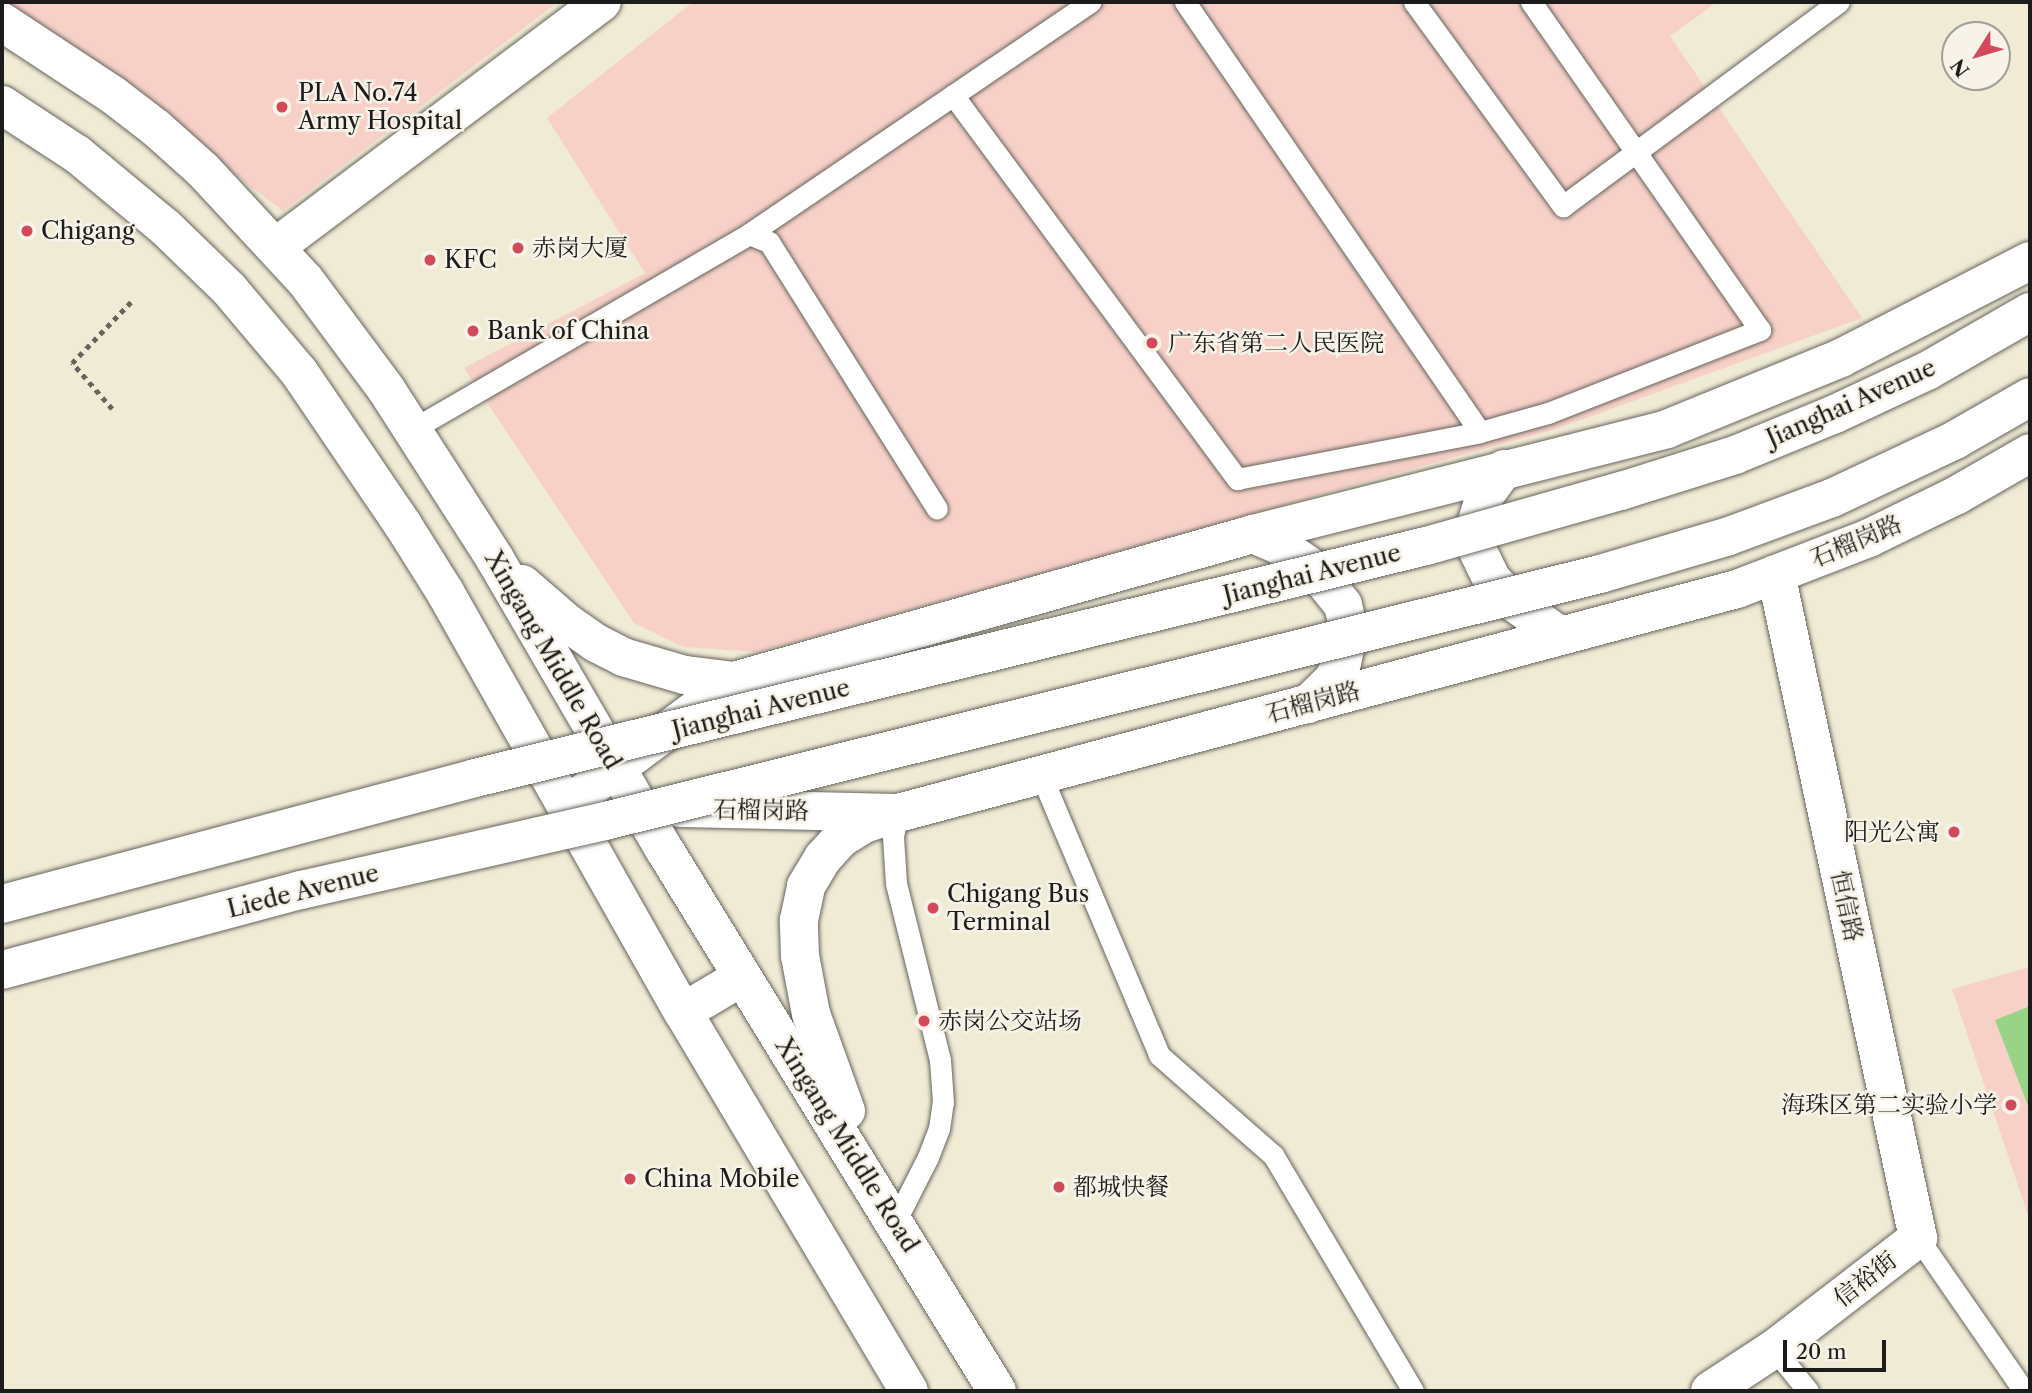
<!DOCTYPE html>
<html>
<head>
<meta charset="utf-8">
<style>
	body { margin:0 }
	#map { position:relative; width:2032px; height:1393px; overflow:hidden; background:#f0ebd5; font-family:"Libre Caslon Text","Noto Serif SC",serif }
	div>[style] { position:absolute }
	[style*='--x'] { left:calc(var(--x)*1px); top:calc(var(--y)*1px); width:calc(var(--w)*1px); rotate:calc(var(--a)*1deg) }
	.built>* { inset:0; background:#f7d1c8 }
	.green>* { inset:0; background:#99d387 }
	.path>* { height:4.5px; margin-top:-2.25px; transform-origin:0; background:repeating-linear-gradient(90deg,#66645d 0 5px,transparent 0 10px) }
	.roads { filter:drop-shadow(0 0 2px #66645d) drop-shadow(0 0 2px #66645d) }
	.lane>* { height:21px; margin:-10.5px; padding:0 10.5px; transform-origin:10.5px; border-radius:10.5px; background:#fff }
	.street>* { height:38px; margin:-19px; padding:0 19px; transform-origin:19px; border-radius:19px; background:#fff }
	.secondary>* { height:38px; margin:-19px; padding:0 19px; transform-origin:19px; border-radius:19px; background:#fff }
	.primary>* { height:38px; margin:-19px; padding:0 19px; transform-origin:19px; border-radius:19px; background:#fff }
	.bridges { filter:drop-shadow(0 0 2px #66645d) drop-shadow(0 0 2px #66645d) }
	.highway-bridge>* { height:38px; margin:-19px; padding:0 19px; transform-origin:19px; border-radius:19px; background:#fff }
	.dots>* { width:19px; height:19px; translate:-50% -50%; box-sizing:border-box; border:4px solid #f7f3e8; border-radius:50% }
	span { translate:-50% -50%; white-space:nowrap; text-align:center; line-height:1.15; -webkit-text-stroke:5px #f7f3e8; paint-order:stroke }
	.poi-label { font-size:24px; color:#1c1c1c }
	.left { translate:0 -50%; text-align:left }
	.right { translate:-100% -50%; text-align:right }
	.street-label { font-size:24px; color:#1c1c1c }
	.frame { position:absolute; inset:0; border:4px solid #1c1c1c; pointer-events:none }
	.north { position:absolute; left:1941px; top:21px; width:70px; height:70px; box-sizing:border-box; background:#f7f3e8; border:2px solid #9f9d96; border-radius:50%; rotate:233deg; font-size:19px; font-weight:700; line-height:28px; text-align:center; color:#1c1c1c }
	.north::after { content:''; display:block; margin:auto; width:24px; height:32px; background:#d1495b; clip-path:polygon(50% 0,100% 100%,50% 72%,0 100%) }
	.scale { position:absolute; left:1783px; top:1340px; width:103px; height:32px; box-sizing:border-box; border:4px solid #1c1c1c; border-top:0; padding-left:9px; font-size:21px; line-height:24px; white-space:nowrap; color:#1c1c1c; -webkit-text-stroke:5px #f7f3e8; paint-order:stroke }
</style>
</head>
<body>
<div id="map">
	<div class="built">
		<div style="clip-path:polygon(6px 2px,558px 2px,283px 211px)"></div>
		<div style="clip-path:polygon(693px 2px,1717px 2px,1670px 36px,1862px 318px,1556px 429px,757px 652px,683px 647px,634px 623px,464px 368px,645px 273px,547px 118px)"></div>
		<div style="clip-path:polygon(2030px 967px,2030px 1221px,1952px 989px)"></div>
	</div>
	<div class="green">
		<div style="clip-path:polygon(2030px 1006px,2030px 1111px,1995px 1020px)"></div>
	</div>
	<div class="path">
		<div style="--x:112;--y:409;--w:61;--a:-131"></div>
		<div style="--x:72;--y:363;--w:85;--a:-46"></div>
	</div>
	<div class="roads">
		<div class="lane">
			<div style="--x:1185;--y:2;--w:521;--a:55.55"></div>
			<div style="--x:1414;--y:2;--w:253;--a:53.9"></div>
			<div style="--x:1563;--y:206;--w:343;--a:-36.5"></div>
			<div style="--x:953;--y:95;--w:478;--a:53.5"></div>
			<div style="--x:1237;--y:479;--w:248;--a:-10.9"></div>
			<div style="--x:1480;--y:432;--w:71;--a:-15.6"></div>
			<div style="--x:1548;--y:413;--w:228;--a:-21.4"></div>
			<div style="--x:1760;--y:330;--w:400;--a:-124.9"></div>
			<div style="--x:749;--y:234;--w:413;--a:-34.2"></div>
			<div style="--x:413;--y:429;--w:388;--a:-30.1"></div>
			<div style="--x:749;--y:234;--w:22;--a:22"></div>
			<div style="--x:769;--y:242;--w:315;--a:57.8"></div>
			<div style="--x:1041;--y:775;--w:304;--a:67.1"></div>
			<div style="--x:1159;--y:1055;--w:152;--a:41.3"></div>
			<div style="--x:1273;--y:1155;--w:274;--a:59.3"></div>
			<div style="--x:895;--y:1222;--w:73;--a:-63.1"></div>
			<div style="--x:928;--y:1157;--w:30;--a:-69"></div>
			<div style="--x:939;--y:1129;--w:27;--a:-82"></div>
			<div style="--x:943;--y:1102;--w:42;--a:-94.1"></div>
			<div style="--x:940;--y:1060;--w:182;--a:-104"></div>
			<div style="--x:896;--y:883;--w:47;--a:-93.7"></div>
			<div style="--x:893;--y:836;--w:24;--a:-78"></div>
			<div style="--x:1918;--y:1238;--w:186;--a:55.3"></div>
			<div style="--x:1774;--y:1349;--w:54;--a:51"></div>
		</div>
		<div class="street">
			<div style="--x:277;--y:246;--w:406;--a:-36.9"></div>
			<div style="--x:1710;--y:1391;--w:77;--a:-33.3"></div>
			<div style="--x:1774;--y:1349;--w:182;--a:-37.6"></div>
			<div style="--x:1918;--y:1238;--w:679;--a:-102.07"></div>
		</div>
		<div class="secondary">
			<div style="--x:1504;--y:469;--w:32;--a:126"></div>
			<div style="--x:1485;--y:495;--w:28;--a:107"></div>
			<div style="--x:1477;--y:522;--w:23;--a:95"></div>
			<div style="--x:1475;--y:545;--w:39;--a:64"></div>
			<div style="--x:1492;--y:580;--w:34;--a:45"></div>
			<div style="--x:1516;--y:604;--w:54;--a:36"></div>
			<div style="--x:1253;--y:534;--w:26;--a:23"></div>
			<div style="--x:1277;--y:544;--w:45;--a:34"></div>
			<div style="--x:1314;--y:569;--w:46;--a:51.1"></div>
			<div style="--x:1343;--y:605;--w:26;--a:77"></div>
			<div style="--x:1349;--y:630;--w:33;--a:102"></div>
			<div style="--x:1342;--y:662;--w:20;--a:117"></div>
			<div style="--x:1333;--y:680;--w:35;--a:136"></div>
			<div style="--x:566;--y:806;--w:209;--a:-36.7"></div>
			<div style="--x:734;--y:681;--w:539;--a:-15.81"></div>
			<div style="--x:1253;--y:534;--w:427;--a:-14.2"></div>
			<div style="--x:1667;--y:429;--w:188;--a:-22.2"></div>
			<div style="--x:1841;--y:358;--w:212;--a:-27.2"></div>
			<div style="--x:680;--y:808;--w:218;--a:1.3"></div>
			<div style="--x:898;--y:813;--w:868;--a:-14.95"></div>
			<div style="--x:1737;--y:589;--w:142;--a:-21.1"></div>
			<div style="--x:1869;--y:538;--w:98;--a:-26"></div>
			<div style="--x:1957;--y:495;--w:84;--a:-29.9"></div>
		</div>
		<div class="primary">
			<div style="--x:2;--y:22;--w:133;--a:33.3"></div>
			<div style="--x:113;--y:95;--w:54;--a:37.5"></div>
			<div style="--x:156;--y:128;--w:63;--a:41.8"></div>
			<div style="--x:203;--y:170;--w:150;--a:47.2"></div>
			<div style="--x:305;--y:280;--w:136;--a:53.4"></div>
			<div style="--x:386;--y:389;--w:202;--a:57.3"></div>
			<div style="--x:495;--y:559;--w:336;--a:59.8"></div>
			<div style="--x:664;--y:849;--w:636;--a:58.43"></div>
			<div style="--x:2;--y:105;--w:90;--a:33.2"></div>
			<div style="--x:77;--y:154;--w:114;--a:39.7"></div>
			<div style="--x:165;--y:227;--w:89;--a:44.1"></div>
			<div style="--x:229;--y:289;--w:109;--a:49.9"></div>
			<div style="--x:299;--y:372;--w:185;--a:55.8"></div>
			<div style="--x:403;--y:525;--w:79;--a:57.9"></div>
			<div style="--x:445;--y:592;--w:483;--a:60.5"></div>
			<div style="--x:683;--y:1012;--w:441;--a:59.2"></div>
			<div style="--x:522;--y:584;--w:58;--a:40.8"></div>
			<div style="--x:566;--y:622;--w:37;--a:35"></div>
			<div style="--x:596;--y:643;--w:30;--a:27"></div>
			<div style="--x:623;--y:657;--w:65;--a:16.2"></div>
			<div style="--x:685;--y:675;--w:49;--a:7"></div>
			<div style="--x:683;--y:1012;--w:69;--a:-30.7"></div>
			<div style="--x:846;--y:1111;--w:103;--a:-109.8"></div>
			<div style="--x:811;--y:1014;--w:59;--a:-100.7"></div>
			<div style="--x:800;--y:956;--w:36;--a:-92"></div>
			<div style="--x:799;--y:920;--w:35;--a:-78"></div>
			<div style="--x:806;--y:886;--w:33;--a:-59"></div>
			<div style="--x:823;--y:858;--w:25;--a:-48"></div>
			<div style="--x:840;--y:839;--w:28;--a:-32"></div>
			<div style="--x:864;--y:824;--w:36;--a:-18"></div>
		</div>
	</div>
	<div class="bridges">
		<div class="highway-bridge">
			<div style="--x:2;--y:904;--w:489;--a:-14.9"></div>
			<div style="--x:475;--y:778;--w:979;--a:-13.71"></div>
			<div style="--x:1426;--y:546;--w:203;--a:-15.8"></div>
			<div style="--x:1621;--y:491;--w:120;--a:-17.5"></div>
			<div style="--x:1735;--y:455;--w:108;--a:-22.3"></div>
			<div style="--x:1835;--y:414;--w:102;--a:-25.1"></div>
			<div style="--x:1927;--y:371;--w:119;--a:-29.8"></div>
			<div style="--x:2;--y:970;--w:310;--a:-15"></div>
			<div style="--x:301;--y:890;--w:312;--a:-12.8"></div>
			<div style="--x:605;--y:821;--w:1025;--a:-13.94"></div>
			<div style="--x:1600;--y:574;--w:134;--a:-16.4"></div>
			<div style="--x:1729;--y:536;--w:110;--a:-20.3"></div>
			<div style="--x:1832;--y:498;--w:136;--a:-25.2"></div>
			<div style="--x:1955;--y:440;--w:86;--a:-29.8"></div>
		</div>
	</div>
	<div class="dots">
		<div style="left:282px;top:107px;background:#d1495b"></div>
		<div style="left:27px;top:231px;background:#d1495b"></div>
		<div style="left:518px;top:248px;background:#d1495b"></div>
		<div style="left:430px;top:260px;background:#d1495b"></div>
		<div style="left:473px;top:331px;background:#d1495b"></div>
		<div style="left:1152px;top:343px;background:#d1495b"></div>
		<div style="left:1954px;top:832px;background:#d1495b"></div>
		<div style="left:933px;top:908px;background:#d1495b"></div>
		<div style="left:924px;top:1021px;background:#d1495b"></div>
		<div style="left:2011px;top:1105px;background:#d1495b"></div>
		<div style="left:630px;top:1179px;background:#d1495b"></div>
		<div style="left:1059px;top:1187px;background:#d1495b"></div>
	</div>
	<div class="poi-label">
		<span class="left" style="left:298px;top:107px">PLA No.74<br>Army Hospital</span>
		<span class="left" style="left:41px;top:231px">Chigang</span>
		<span class="left" style="left:532px;top:248px">赤岗大厦</span>
		<span class="left" style="left:444px;top:260px">KFC</span>
		<span class="left" style="left:487px;top:331px">Bank of China</span>
		<span class="left" style="left:1168px;top:343px">广东省第二人民医院</span>
		<span class="right" style="left:1940px;top:832px">阳光公寓</span>
		<span class="left" style="left:947px;top:908px">Chigang Bus<br>Terminal</span>
		<span class="left" style="left:938px;top:1021px">赤岗公交站场</span>
		<span class="right" style="left:1997px;top:1105px">海珠区第二实验小学</span>
		<span class="left" style="left:644px;top:1179px">China Mobile</span>
		<span class="left" style="left:1073px;top:1187px">都城快餐</span>
	</div>
	<div class="street-label">
		<span style="left:1851px;top:403px;rotate:-24deg">Jianghai Avenue</span>
		<span style="left:1856px;top:541px;rotate:-23deg">石榴岗路</span>
		<span style="left:1312px;top:574px;rotate:-14deg">Jianghai Avenue</span>
		<span style="left:553px;top:660px;rotate:60deg">Xingang Middle Road</span>
		<span style="left:1313px;top:702px;rotate:-15deg">石榴岗路</span>
		<span style="left:761px;top:709px;rotate:-14deg">Jianghai Avenue</span>
		<span style="left:761px;top:810px;rotate:1deg">石榴岗路</span>
		<span style="left:303px;top:891px;rotate:-14deg">Liede Avenue</span>
		<span style="left:1847px;top:906px;rotate:78deg">恒信路</span>
		<span style="left:847px;top:1145px;rotate:58deg">Xingang Middle Road</span>
		<span style="left:1865px;top:1279px;rotate:-38deg">信裕街</span>
	</div>
	<div class="frame"></div>
	<div class="north">N</div>
	<div class="scale">20 m</div>
</div>
</body>
</html>
